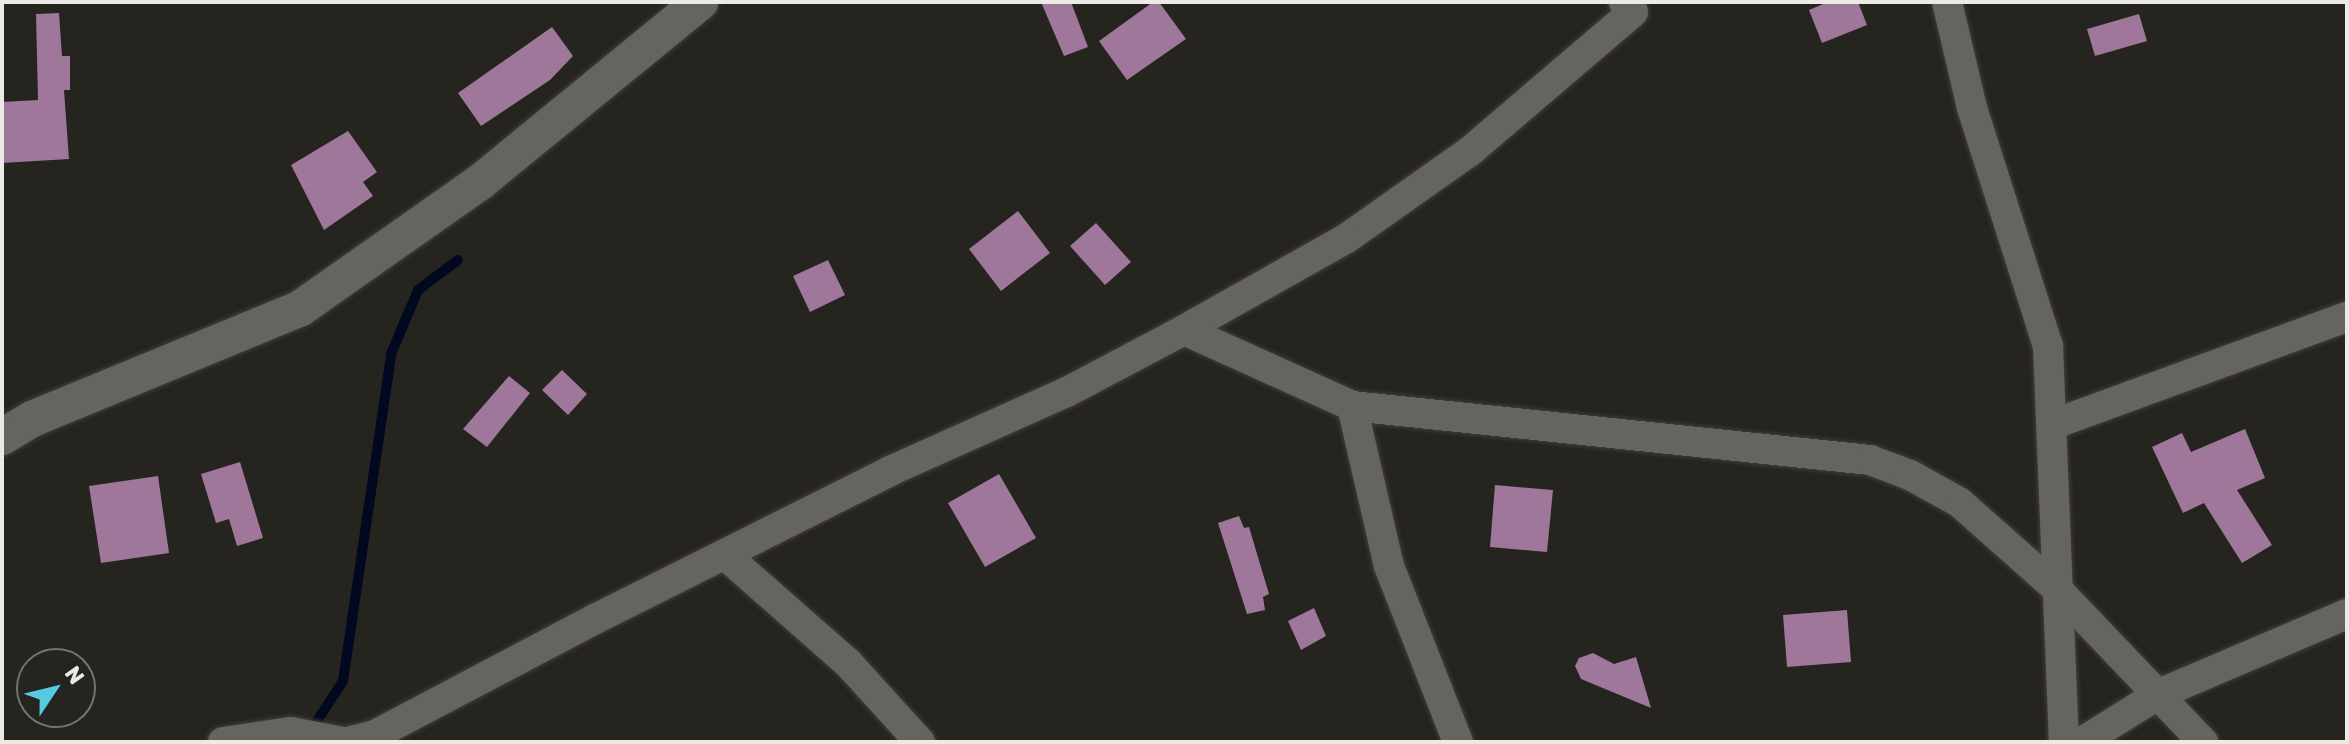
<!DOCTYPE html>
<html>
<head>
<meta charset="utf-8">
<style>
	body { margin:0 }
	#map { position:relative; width:2349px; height:744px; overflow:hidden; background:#26241f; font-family:Rubik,sans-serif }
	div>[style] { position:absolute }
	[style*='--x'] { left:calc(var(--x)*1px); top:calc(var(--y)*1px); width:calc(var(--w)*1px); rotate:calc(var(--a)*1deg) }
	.stream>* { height:10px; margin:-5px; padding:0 5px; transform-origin:5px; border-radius:5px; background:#000920 }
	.building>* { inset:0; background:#9e779b }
	.roads { filter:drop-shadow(0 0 2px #403e3a) drop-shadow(0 0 2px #403e3a) }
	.minor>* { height:30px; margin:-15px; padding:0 15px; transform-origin:15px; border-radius:15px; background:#66645f }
	.tertiary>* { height:36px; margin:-18px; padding:0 18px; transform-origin:18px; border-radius:18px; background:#66645f }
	span { translate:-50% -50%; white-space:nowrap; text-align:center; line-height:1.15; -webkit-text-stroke:6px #26241f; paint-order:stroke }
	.frame { position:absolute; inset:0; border:4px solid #eceae7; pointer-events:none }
	.north { position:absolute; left:16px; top:648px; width:80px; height:80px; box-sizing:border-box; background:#26241f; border:2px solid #75736f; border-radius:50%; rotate:55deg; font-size:22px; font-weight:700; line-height:32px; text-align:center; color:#eceae7 }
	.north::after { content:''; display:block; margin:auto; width:28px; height:36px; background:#57c9e3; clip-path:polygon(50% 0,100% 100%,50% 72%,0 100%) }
</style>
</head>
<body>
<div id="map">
	<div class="stream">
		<div style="--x:315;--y:724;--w:51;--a:-56.9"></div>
		<div style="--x:343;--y:681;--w:331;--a:-81.6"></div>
		<div style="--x:391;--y:354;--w:69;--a:-67.1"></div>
		<div style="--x:418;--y:290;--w:50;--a:-36.9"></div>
	</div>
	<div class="building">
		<div style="clip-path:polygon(1041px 2px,1071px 2px,1088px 47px,1064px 56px)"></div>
		<div style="clip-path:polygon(1153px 2px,1159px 2px,1186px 39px,1127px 80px,1099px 41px)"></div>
		<div style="clip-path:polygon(1828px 2px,1858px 2px,1867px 25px,1822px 43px,1809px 10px)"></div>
		<div style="clip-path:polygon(59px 13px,62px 56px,70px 56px,70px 90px,64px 90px,69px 159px,2px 163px,2px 102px,38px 100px,36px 14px)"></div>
		<div style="clip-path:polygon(2139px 14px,2147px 41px,2095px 56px,2087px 29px)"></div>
		<div style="clip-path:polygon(552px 27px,573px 56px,550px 80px,481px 126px,458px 93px)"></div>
		<div style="clip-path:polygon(348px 131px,377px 172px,363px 182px,373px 196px,324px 230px,291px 165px)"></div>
		<div style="clip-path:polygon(1018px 211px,1050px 253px,1001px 291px,969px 249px)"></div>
		<div style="clip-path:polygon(1096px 223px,1131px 262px,1105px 285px,1070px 246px)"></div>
		<div style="clip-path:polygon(828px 260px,845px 295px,810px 312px,793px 276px)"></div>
		<div style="clip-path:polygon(562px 370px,587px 394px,568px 415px,542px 390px)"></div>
		<div style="clip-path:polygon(509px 376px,530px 393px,487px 447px,463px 429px)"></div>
		<div style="clip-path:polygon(2245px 429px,2265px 478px,2237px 490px,2272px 545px,2242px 563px,2204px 503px,2183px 513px,2152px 447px,2182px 433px,2191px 452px)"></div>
		<div style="clip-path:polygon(240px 462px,263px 538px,237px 546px,229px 519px,216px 523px,201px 474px)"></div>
		<div style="clip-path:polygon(999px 474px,1036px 538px,985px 567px,948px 503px)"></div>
		<div style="clip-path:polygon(158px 476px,169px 553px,101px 563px,89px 486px)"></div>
		<div style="clip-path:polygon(1495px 485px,1553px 490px,1547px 552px,1490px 547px)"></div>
		<div style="clip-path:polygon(1239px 516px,1244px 528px,1249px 527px,1269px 594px,1263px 597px,1265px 610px,1247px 614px,1218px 523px)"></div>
		<div style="clip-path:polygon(1314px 608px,1326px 636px,1301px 650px,1288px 621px)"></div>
		<div style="clip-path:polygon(1847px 610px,1851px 662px,1787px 667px,1783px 615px)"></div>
		<div style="clip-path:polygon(1593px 653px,1614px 664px,1636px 657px,1651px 708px,1581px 679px,1575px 666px,1579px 658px)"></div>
	</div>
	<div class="roads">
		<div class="minor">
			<div style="--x:1624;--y:2;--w:13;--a:48"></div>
			<div style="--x:1633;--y:12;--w:216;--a:139.5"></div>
			<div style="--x:1469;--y:152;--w:149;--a:144.8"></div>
			<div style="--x:1347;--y:238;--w:187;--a:150.6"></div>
			<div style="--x:1184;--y:330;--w:184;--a:24.3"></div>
			<div style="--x:1352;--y:406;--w:521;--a:5.95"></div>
			<div style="--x:1870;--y:460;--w:43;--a:20.6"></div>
			<div style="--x:1910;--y:475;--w:56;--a:28.9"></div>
			<div style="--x:1959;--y:502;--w:127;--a:41.5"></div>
			<div style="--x:2054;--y:586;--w:216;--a:46.3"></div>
			<div style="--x:1947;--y:2;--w:109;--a:76.7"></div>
			<div style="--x:1972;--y:108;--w:250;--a:72.3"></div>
			<div style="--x:2048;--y:346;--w:396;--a:87.7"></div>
			<div style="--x:1352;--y:406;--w:164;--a:77"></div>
			<div style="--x:1389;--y:566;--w:189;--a:68.6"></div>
			<div style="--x:2054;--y:424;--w:312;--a:-20.1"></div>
			<div style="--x:725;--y:555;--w:164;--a:41.3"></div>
			<div style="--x:848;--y:663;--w:107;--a:47.7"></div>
			<div style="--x:223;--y:742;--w:69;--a:-8.4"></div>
			<div style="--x:291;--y:732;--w:53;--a:10.9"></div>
			<div style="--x:347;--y:742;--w:29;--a:-14"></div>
			<div style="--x:375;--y:735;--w:249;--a:-27.8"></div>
			<div style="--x:595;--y:619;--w:330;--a:-26.6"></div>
			<div style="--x:890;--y:471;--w:194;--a:-24.1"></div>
			<div style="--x:1067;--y:392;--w:132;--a:-27.9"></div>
			<div style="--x:2082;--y:742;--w:91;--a:-31.9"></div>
			<div style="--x:2159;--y:694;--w:204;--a:-23.1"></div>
		</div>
		<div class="tertiary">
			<div style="--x:2;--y:437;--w:35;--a:-31"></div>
			<div style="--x:32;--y:419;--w:291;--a:-22.4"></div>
			<div style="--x:301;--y:308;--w:218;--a:-35.1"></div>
			<div style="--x:479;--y:183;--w:286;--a:-39.3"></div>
		</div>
	</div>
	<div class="frame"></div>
	<div class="north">N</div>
</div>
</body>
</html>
